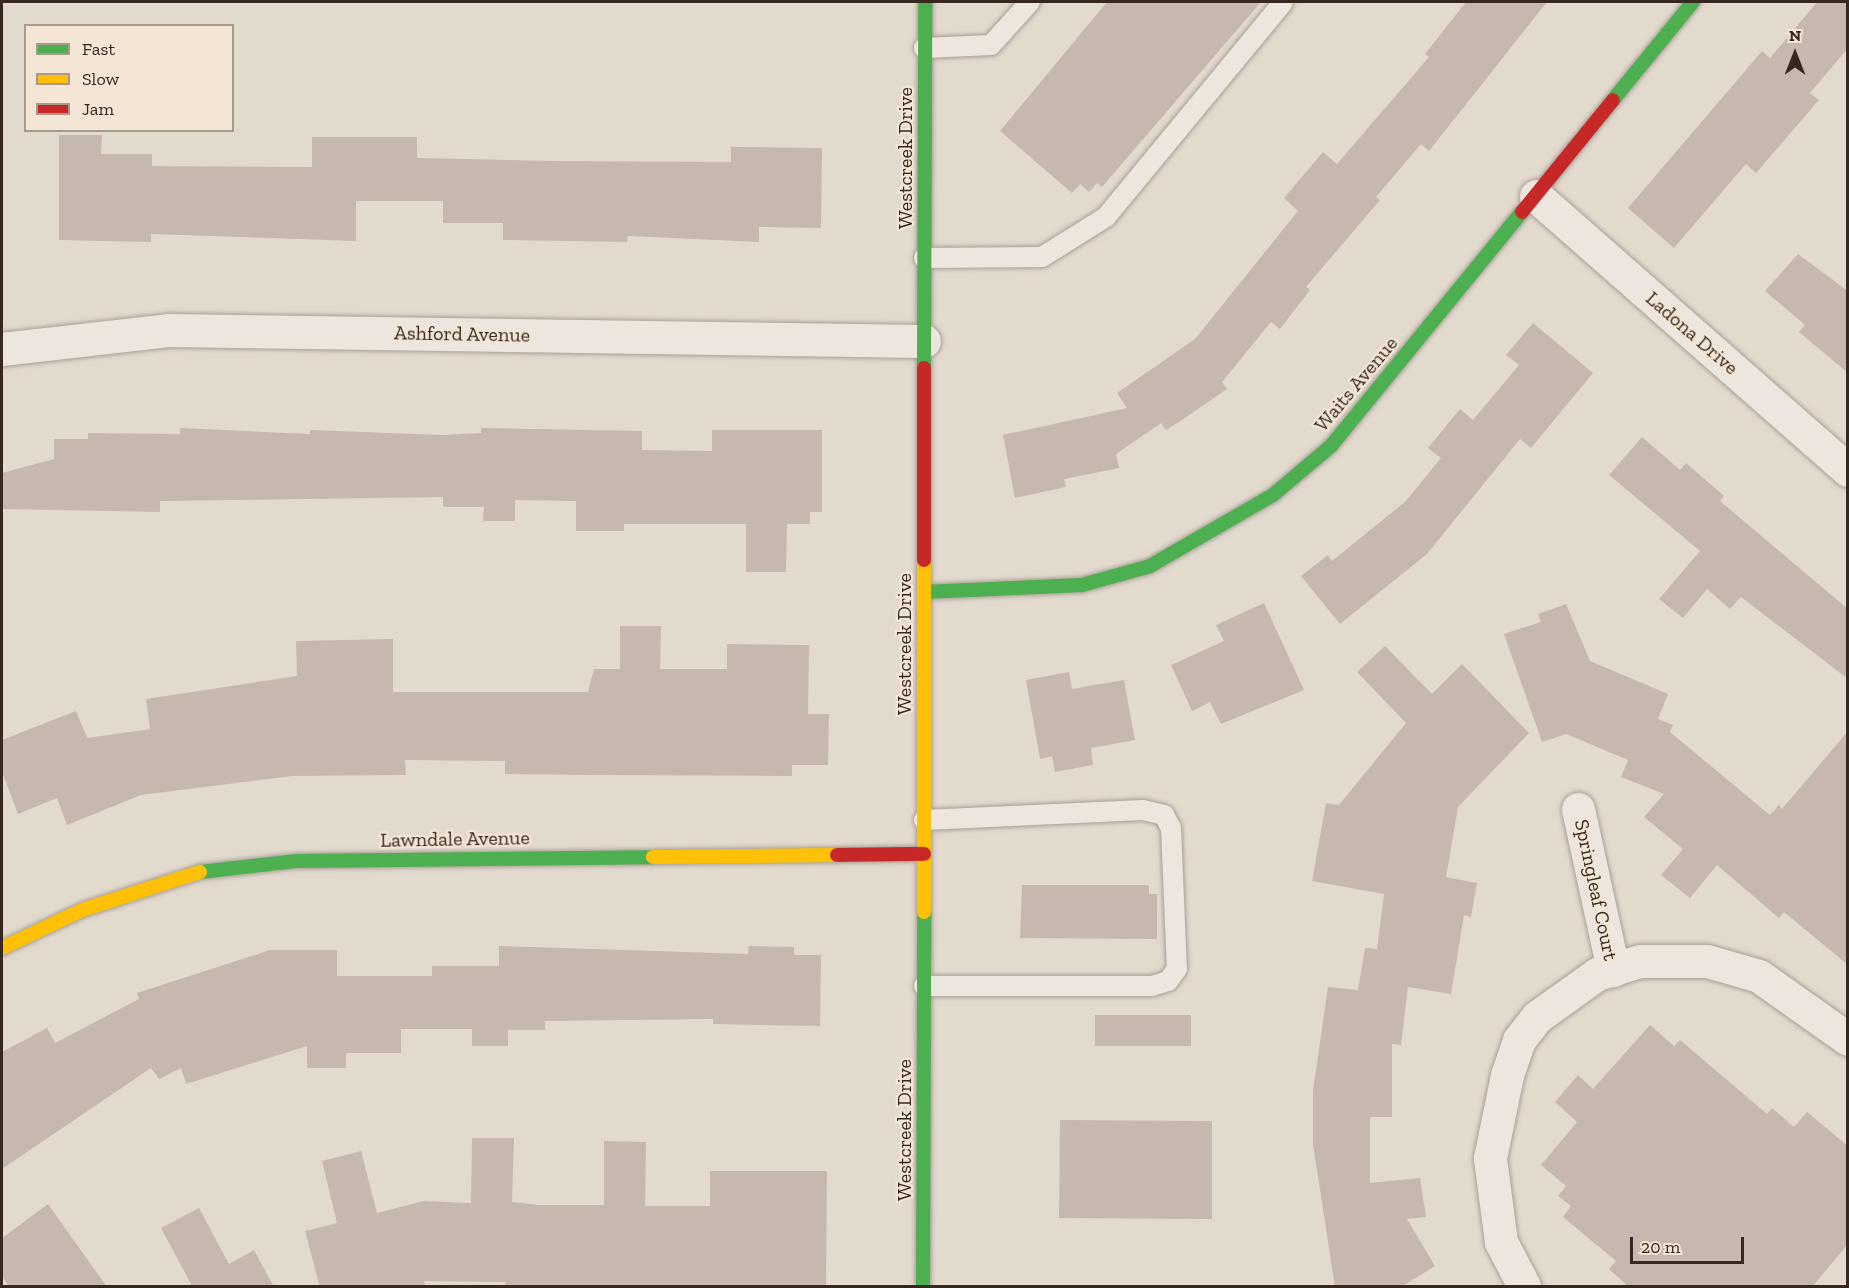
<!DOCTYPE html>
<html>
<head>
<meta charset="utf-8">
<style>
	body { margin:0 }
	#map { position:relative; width:1849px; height:1288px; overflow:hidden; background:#e3dace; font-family:"Zilla Slab",serif }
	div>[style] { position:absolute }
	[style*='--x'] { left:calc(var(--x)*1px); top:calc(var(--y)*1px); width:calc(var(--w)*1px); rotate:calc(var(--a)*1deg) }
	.building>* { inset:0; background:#c6b8af }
	.roads { filter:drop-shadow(0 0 2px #a8a097) drop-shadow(0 0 2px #a8a097) }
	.lane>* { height:20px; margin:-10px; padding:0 10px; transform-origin:10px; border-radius:10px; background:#ece6df }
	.street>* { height:33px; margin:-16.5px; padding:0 16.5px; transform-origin:16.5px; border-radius:16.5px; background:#ece6df }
	.fast>* { height:14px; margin:-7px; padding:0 7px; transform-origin:7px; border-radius:7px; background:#4caf50 }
	.slow>* { height:14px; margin:-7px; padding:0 7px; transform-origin:7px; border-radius:7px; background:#ffc107 }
	.jam>* { height:14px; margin:-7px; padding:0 7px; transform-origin:7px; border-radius:7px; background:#c62828 }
	span { translate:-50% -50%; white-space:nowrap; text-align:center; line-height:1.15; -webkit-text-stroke:4.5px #f3e6d5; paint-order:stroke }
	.street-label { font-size:20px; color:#362820 }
	.frame { position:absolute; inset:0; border:3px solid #362820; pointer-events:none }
	.legend { position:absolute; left:24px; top:24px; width:210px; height:108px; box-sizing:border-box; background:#f3e6d5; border:2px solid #a79a8d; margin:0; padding:8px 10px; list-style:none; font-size:18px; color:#362820 }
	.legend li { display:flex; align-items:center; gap:12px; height:30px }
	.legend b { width:30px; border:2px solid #a79a8d }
	.north { position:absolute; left:1765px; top:24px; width:60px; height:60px; -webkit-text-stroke:4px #f3e6d5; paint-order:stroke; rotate:0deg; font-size:16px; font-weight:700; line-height:24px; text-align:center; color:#362820 }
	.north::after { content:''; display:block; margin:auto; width:21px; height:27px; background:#362820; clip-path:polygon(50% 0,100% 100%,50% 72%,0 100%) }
	.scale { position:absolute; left:1630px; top:1237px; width:114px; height:27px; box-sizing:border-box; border:3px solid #362820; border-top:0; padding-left:8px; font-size:18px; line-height:21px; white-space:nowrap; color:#362820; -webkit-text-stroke:4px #f3e6d5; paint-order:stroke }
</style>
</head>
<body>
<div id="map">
	<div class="building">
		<div style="clip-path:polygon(1107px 2px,1261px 2px,1102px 187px,1097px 183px,1089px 192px,1080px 184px,1072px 193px,1000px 131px)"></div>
		<div style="clip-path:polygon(1466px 2px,1547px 2px,1429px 151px,1421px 144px,1376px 197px,1380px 200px,1306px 287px,1310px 290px,1280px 329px,1271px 322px,1222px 382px,1227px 389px,1179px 422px,1166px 430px,1161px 423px,1116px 454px,1119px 468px,1064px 479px,1066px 487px,1015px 498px,1003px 435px,1127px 408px,1117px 393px,1195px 339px,1298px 211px,1284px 198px,1323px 152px,1337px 164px,1429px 57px,1425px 54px)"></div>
		<div style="clip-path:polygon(1817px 2px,1848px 2px,1848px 48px,1810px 93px,1819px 100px,1756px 173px,1746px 164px,1674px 248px,1628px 208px,1762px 51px,1770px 58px)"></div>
		<div style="clip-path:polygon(59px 135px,102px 135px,101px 154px,152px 154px,152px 166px,312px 167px,312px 137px,417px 137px,417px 158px,555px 161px,731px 162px,731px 147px,822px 148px,821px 228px,759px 227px,759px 242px,628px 236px,627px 242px,503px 240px,503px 223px,443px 223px,443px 201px,356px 201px,356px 241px,151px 234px,151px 242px,59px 240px)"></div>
		<div style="clip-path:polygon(1798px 254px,1848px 291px,1848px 373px,1799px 332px,1805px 325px,1765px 291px)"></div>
		<div style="clip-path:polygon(1533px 323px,1593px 373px,1531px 448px,1520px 439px,1427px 554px,1340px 624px,1301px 576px,1328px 555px,1332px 561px,1406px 501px,1441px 458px,1428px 448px,1460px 409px,1473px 420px,1519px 365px,1506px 355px)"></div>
		<div style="clip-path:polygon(180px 428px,310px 434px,310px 430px,444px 435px,481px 433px,481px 428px,642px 431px,642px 450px,712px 451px,712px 430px,822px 430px,822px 512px,810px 512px,810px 524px,787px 524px,786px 572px,746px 572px,746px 524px,624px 524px,624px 531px,576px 531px,576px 501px,515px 500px,515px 521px,483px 521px,484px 507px,443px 507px,443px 497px,160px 501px,160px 512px,2px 509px,2px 473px,54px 459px,54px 439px,88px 439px,88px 433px,180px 434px)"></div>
		<div style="clip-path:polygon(1642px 437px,1680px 470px,1686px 463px,1724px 496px,1720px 501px,1848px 609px,1848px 679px,1741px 597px,1730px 609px,1707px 589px,1683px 618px,1659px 599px,1700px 551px,1609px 475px)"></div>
		<div style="clip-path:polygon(1264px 603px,1304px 690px,1221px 724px,1210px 702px,1192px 711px,1171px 665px,1224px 641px,1216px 625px)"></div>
		<div style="clip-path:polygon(1566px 604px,1590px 661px,1668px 694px,1658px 719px,1673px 725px,1670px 732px,1770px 815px,1779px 805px,1782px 809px,1848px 731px,1848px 965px,1784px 912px,1779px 918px,1717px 865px,1690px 898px,1661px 875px,1683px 849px,1644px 817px,1664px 794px,1621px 777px,1628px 760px,1566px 734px,1542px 742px,1504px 634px,1541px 622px,1538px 614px)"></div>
		<div style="clip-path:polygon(620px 626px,661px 626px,660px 669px,727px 669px,727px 644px,809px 645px,808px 714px,829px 714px,828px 765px,792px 765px,792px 776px,588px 775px,505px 774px,505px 761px,405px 760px,406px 775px,292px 776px,141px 795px,67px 825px,57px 798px,18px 814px,2px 772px,2px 740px,76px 711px,87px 738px,150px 729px,146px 699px,297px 676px,296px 641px,393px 639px,393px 692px,588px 692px,594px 669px,620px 669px)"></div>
		<div style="clip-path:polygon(1385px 646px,1432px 694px,1462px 664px,1529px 733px,1458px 807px,1446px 877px,1477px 883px,1471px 917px,1464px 915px,1451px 994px,1408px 987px,1401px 1045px,1392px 1044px,1392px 1117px,1370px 1117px,1370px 1183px,1420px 1178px,1426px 1217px,1407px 1219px,1435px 1266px,1401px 1287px,1335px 1287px,1313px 1144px,1313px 1091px,1328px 987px,1358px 990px,1365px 948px,1377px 949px,1384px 894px,1312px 881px,1326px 803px,1339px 805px,1406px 723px,1357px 672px)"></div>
		<div style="clip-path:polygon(1069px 672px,1072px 689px,1124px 680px,1135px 740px,1091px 748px,1093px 765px,1055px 772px,1052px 756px,1040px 759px,1026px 680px)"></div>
		<div style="clip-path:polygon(1022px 885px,1149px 885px,1149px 894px,1157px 894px,1157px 939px,1020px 938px)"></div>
		<div style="clip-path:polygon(499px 946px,748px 954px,749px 946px,794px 947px,794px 955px,821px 955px,820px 1026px,713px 1024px,713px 1019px,545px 1021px,545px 1030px,508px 1030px,508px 1046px,472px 1046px,472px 1029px,401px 1029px,401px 1053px,346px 1053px,346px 1068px,307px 1068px,307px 1046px,186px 1084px,181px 1068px,159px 1079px,151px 1068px,2px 1169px,2px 1052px,47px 1028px,55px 1043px,139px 999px,137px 993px,270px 950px,337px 950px,337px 976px,432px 976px,432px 966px,499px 966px)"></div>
		<div style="clip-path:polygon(1095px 1015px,1191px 1015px,1191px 1046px,1095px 1046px)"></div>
		<div style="clip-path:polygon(1650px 1025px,1674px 1046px,1680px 1040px,1767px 1114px,1772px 1108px,1794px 1127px,1807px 1112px,1848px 1146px,1848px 1244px,1812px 1287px,1629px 1287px,1609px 1269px,1616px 1261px,1563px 1217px,1571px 1206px,1558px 1196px,1566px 1186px,1541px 1165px,1577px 1122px,1555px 1102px,1578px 1075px,1593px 1089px)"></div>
		<div style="clip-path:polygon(1060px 1120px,1212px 1121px,1212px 1219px,1059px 1218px)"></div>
		<div style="clip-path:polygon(472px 1138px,514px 1138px,512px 1202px,539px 1205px,604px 1205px,604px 1141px,646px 1142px,645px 1206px,710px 1206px,710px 1171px,827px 1171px,826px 1287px,505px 1287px,505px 1282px,424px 1281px,425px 1287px,320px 1287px,305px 1231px,337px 1223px,322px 1161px,361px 1151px,377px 1213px,424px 1201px,471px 1203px)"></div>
		<div style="clip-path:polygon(48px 1204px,107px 1287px,9px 1287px,2px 1276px,2px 1238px)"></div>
		<div style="clip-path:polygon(199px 1208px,229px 1264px,254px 1250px,274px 1287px,186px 1287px,191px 1284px,161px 1228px)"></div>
	</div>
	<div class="roads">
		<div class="lane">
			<div style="--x:924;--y:48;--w:67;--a:-2.6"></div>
			<div style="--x:991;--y:45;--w:58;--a:-47.8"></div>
			<div style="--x:924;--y:258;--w:118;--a:-0.5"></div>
			<div style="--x:1042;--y:257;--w:75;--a:-32"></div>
			<div style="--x:1106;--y:217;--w:278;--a:-50.5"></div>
			<div style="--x:924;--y:820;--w:219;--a:-2.6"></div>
			<div style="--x:1143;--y:810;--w:22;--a:13"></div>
			<div style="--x:1164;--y:815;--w:15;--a:62"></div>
			<div style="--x:1171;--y:828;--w:141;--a:87.6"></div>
			<div style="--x:1177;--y:969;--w:15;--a:127"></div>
			<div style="--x:1168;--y:981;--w:17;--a:163"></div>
			<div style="--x:1152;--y:986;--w:228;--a:180"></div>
		</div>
		<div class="street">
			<div style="--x:1536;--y:196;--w:415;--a:41.3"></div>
			<div style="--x:2;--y:349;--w:167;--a:-6.5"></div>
			<div style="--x:168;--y:330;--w:756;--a:0.83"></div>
			<div style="--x:1578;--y:809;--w:165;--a:77.7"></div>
			<div style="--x:1524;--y:1286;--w:50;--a:-117.6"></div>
			<div style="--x:1501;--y:1242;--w:85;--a:-97.5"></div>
			<div style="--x:1490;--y:1158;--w:85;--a:-78.4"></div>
			<div style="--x:1507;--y:1075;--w:37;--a:-71"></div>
			<div style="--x:1519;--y:1040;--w:29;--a:-52"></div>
			<div style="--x:1537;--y:1017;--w:74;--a:-35.6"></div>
			<div style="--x:1597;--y:974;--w:45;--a:-16.8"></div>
			<div style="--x:1640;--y:961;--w:67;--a:0"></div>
			<div style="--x:1707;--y:961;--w:54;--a:16.1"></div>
			<div style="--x:1759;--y:976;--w:109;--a:35.3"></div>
		</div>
		<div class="fast">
			<div style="--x:1613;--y:100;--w:127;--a:-50.8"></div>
			<div style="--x:924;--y:368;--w:366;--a:-89.8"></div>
			<div style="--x:924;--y:592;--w:158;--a:-2.5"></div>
			<div style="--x:1082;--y:585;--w:71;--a:-15.6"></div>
			<div style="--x:1150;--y:566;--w:142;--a:-30"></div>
			<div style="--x:1273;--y:495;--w:76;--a:-40.2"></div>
			<div style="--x:1331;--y:446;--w:302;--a:-50.8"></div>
			<div style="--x:200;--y:872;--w:98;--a:-6.5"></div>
			<div style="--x:297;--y:861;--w:356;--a:-0.6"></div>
			<div style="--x:923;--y:1286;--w:374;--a:-89.8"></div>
		</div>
		<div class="slow">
			<div style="--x:653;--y:857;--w:184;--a:-0.6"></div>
			<div style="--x:924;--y:912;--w:352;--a:-90"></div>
			<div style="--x:2;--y:948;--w:89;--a:-25.4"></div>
			<div style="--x:82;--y:910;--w:124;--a:-17.9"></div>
		</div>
		<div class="jam">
			<div style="--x:1522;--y:212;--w:144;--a:-50.9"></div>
			<div style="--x:924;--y:560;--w:192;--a:-90"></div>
			<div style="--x:837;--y:855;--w:87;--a:-0.7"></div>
		</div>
	</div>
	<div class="street-label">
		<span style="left:905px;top:158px;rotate:-90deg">Westcreek Drive</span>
		<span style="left:1692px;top:333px;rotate:41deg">Ladona Drive</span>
		<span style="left:462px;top:334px;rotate:1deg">Ashford Avenue</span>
		<span style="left:1356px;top:384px;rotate:-50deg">Waits Avenue</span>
		<span style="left:904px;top:644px;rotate:-90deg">Westcreek Drive</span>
		<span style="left:455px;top:839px;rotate:-1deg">Lawndale Avenue</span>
		<span style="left:1596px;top:890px;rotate:78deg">Springleaf Court</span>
		<span style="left:904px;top:1130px;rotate:-90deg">Westcreek Drive</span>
	</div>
	<div class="frame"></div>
	<ul class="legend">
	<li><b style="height:8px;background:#4caf50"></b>Fast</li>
	<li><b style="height:8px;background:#ffc107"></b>Slow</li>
	<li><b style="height:8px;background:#c62828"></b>Jam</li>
	</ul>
	<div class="north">N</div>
	<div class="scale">20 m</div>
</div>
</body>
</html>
